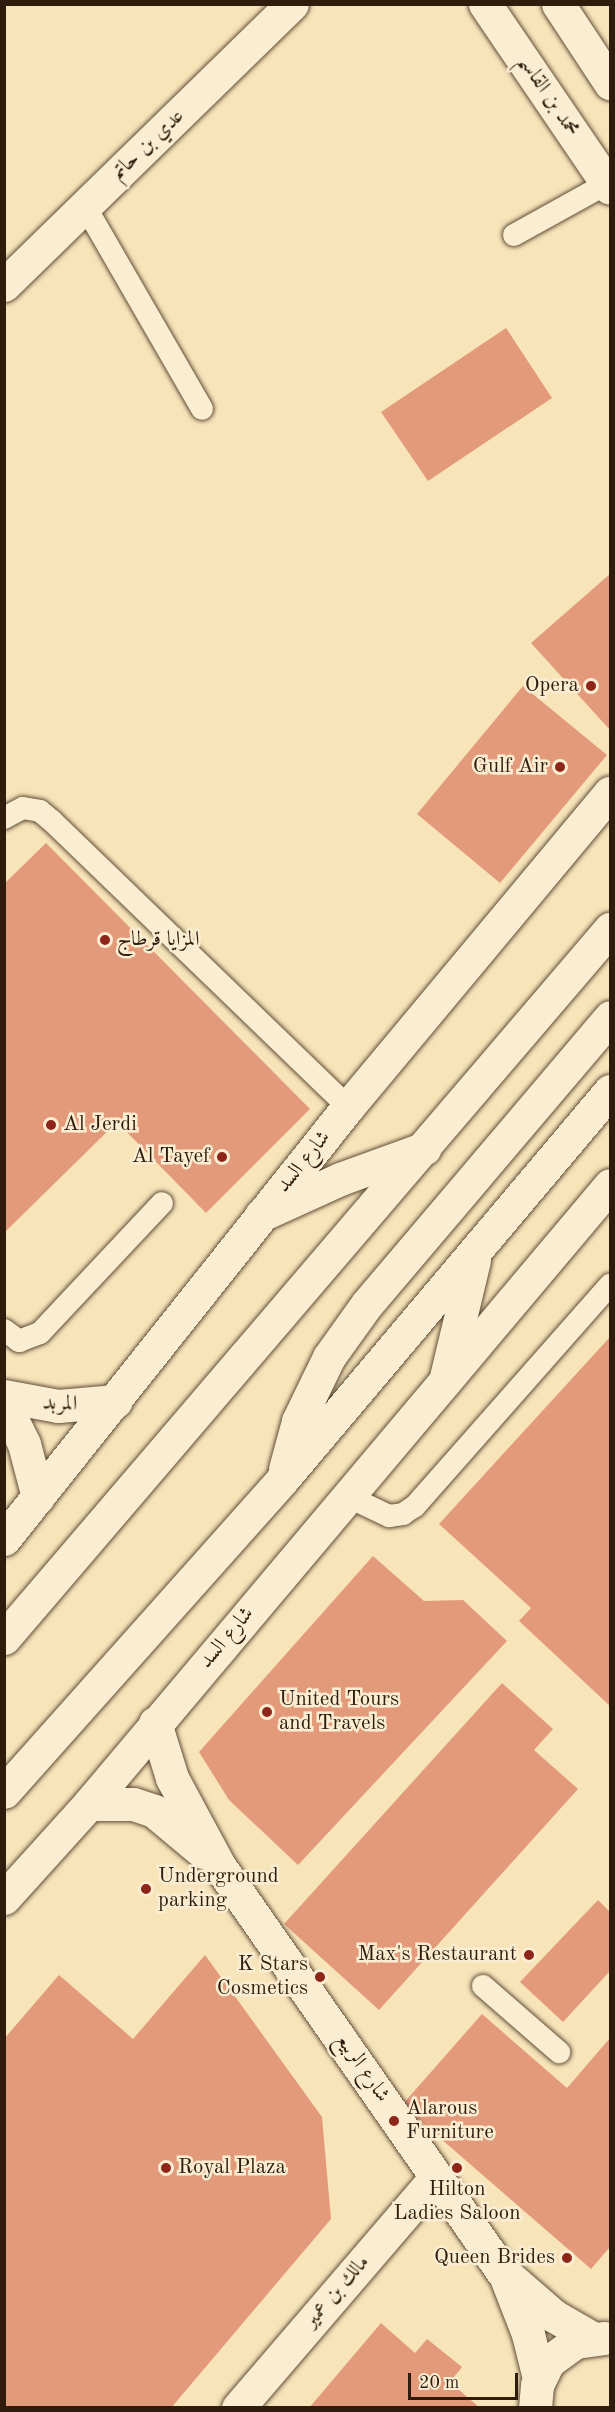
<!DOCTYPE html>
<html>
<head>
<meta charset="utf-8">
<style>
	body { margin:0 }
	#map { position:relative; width:615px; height:2412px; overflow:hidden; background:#f7e4b9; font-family:"Old Standard TT",Amiri,serif }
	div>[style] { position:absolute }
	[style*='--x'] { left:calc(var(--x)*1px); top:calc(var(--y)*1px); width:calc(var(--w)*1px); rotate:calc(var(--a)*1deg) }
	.building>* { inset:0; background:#e39a7a }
	.roads { filter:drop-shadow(0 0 2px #624e38) drop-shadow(0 0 2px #624e38) }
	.lane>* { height:22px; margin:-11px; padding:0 11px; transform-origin:11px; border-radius:11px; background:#faedd2 }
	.street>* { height:33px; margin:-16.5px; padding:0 16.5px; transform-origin:16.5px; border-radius:16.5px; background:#faedd2 }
	.secondary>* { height:33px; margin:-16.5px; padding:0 16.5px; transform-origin:16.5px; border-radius:16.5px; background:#faedd2 }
	.dots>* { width:16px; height:16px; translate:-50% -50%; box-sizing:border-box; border:3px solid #faedd2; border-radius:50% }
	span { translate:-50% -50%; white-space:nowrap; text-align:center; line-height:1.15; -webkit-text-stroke:5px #faedd2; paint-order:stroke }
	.street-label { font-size:21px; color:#301c0d }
	.poi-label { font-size:21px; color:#301c0d }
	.right { translate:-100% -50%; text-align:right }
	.left { translate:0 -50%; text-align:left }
	.frame { position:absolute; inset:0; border:6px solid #301c0d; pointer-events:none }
	.scale { position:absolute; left:408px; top:2373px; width:110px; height:27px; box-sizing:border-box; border:3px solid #301c0d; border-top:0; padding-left:8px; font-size:18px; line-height:21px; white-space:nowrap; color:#301c0d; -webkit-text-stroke:4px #faedd2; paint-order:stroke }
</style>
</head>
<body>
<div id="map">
	<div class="building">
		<div style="clip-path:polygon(506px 328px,552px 398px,428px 481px,381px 412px)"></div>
		<div style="clip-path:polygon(610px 574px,610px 730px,531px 643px)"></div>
		<div style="clip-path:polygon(523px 686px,607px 755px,500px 883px,417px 814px)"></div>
		<div style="clip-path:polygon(46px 843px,310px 1109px,206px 1213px,117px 1122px,4px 1233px,4px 884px)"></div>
		<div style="clip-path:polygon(610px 1337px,610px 1706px,519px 1621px,531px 1608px,439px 1524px)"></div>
		<div style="clip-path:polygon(373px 1556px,424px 1601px,463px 1600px,507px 1641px,298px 1865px,229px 1800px,199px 1752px)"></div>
		<div style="clip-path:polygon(502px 1683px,553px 1729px,534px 1750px,578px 1789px,379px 2010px,284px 1924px)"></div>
		<div style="clip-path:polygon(598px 1900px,610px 1912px,610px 1971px,563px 2022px,520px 1982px)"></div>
		<div style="clip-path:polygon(205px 1955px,322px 2117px,331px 2219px,171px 2408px,4px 2408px,4px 2039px,59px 1975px,133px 2039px)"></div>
		<div style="clip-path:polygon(482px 2014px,567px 2088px,610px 2038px,610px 2247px,591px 2269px,402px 2105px)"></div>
		<div style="clip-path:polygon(381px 2323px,415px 2353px,427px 2339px,462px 2367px,450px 2382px,480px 2408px,309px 2408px)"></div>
	</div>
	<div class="roads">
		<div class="lane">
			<div style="--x:85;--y:206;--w:234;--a:60"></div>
			<div style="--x:514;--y:235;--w:107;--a:-29"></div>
			<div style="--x:4;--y:818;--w:21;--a:-28"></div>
			<div style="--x:23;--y:808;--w:17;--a:10"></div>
			<div style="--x:40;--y:811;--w:16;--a:40"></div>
			<div style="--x:52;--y:821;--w:412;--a:44"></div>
			<div style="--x:4;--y:1330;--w:19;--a:36"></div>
			<div style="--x:19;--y:1341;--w:22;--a:-21"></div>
			<div style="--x:40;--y:1333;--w:178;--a:-46.8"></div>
			<div style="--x:347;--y:1496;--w:47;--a:25.5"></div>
			<div style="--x:389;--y:1516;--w:14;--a:-8"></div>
			<div style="--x:403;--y:1514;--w:14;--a:-34"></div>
			<div style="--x:415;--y:1506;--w:295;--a:-48.6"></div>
			<div style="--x:483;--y:1986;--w:101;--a:41"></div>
		</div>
		<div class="street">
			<div style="--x:4;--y:285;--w:402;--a:-44.3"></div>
			<div style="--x:4;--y:1396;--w:55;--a:10.5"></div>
			<div style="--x:58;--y:1406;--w:58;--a:-4.9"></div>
			<div style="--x:4;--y:1403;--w:46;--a:64"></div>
			<div style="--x:24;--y:1444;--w:55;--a:75.2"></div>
			<div style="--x:4;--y:1539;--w:552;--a:-51.47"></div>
			<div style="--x:348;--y:1107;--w:409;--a:-50.2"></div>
			<div style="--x:4;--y:1898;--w:127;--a:-47.9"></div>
			<div style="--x:89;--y:1804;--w:809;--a:-49.91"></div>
			<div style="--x:238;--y:2408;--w:304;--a:-49.4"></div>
		</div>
		<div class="secondary">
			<div style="--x:485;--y:4;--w:222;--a:55.8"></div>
			<div style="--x:558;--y:4;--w:95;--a:56.6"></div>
			<div style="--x:261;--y:1215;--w:87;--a:-24.5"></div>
			<div style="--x:340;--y:1179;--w:90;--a:-20"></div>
			<div style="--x:445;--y:1381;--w:124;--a:-76.5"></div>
			<div style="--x:285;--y:1469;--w:50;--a:-74.8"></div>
			<div style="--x:298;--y:1421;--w:71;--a:-64.2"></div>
			<div style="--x:329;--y:1357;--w:65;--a:-54.4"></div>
			<div style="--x:367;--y:1304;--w:376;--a:-49.7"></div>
			<div style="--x:4;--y:1638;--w:933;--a:-49.48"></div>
			<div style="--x:155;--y:1723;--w:58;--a:72.8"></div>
			<div style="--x:172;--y:1778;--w:101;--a:61.7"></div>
			<div style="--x:220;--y:1867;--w:493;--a:55.1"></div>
			<div style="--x:502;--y:2271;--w:69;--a:40.9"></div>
			<div style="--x:554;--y:2316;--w:44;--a:30.1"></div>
			<div style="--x:4;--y:1792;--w:418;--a:-48.3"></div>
			<div style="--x:282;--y:1480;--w:509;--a:-49.86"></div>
			<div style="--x:89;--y:1804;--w:44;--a:0"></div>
			<div style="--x:133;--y:1804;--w:22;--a:18"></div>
			<div style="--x:154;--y:1811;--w:64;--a:39.9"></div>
			<div style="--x:507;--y:2280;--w:58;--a:68.7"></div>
			<div style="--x:528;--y:2334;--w:45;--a:76"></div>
			<div style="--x:535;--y:2408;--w:23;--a:-85"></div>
			<div style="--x:537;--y:2385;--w:25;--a:-64"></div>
			<div style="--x:548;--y:2362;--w:34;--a:-36"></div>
			<div style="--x:576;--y:2342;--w:29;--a:-8"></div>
		</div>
	</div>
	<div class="dots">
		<div style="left:591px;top:686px;background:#8f2418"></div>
		<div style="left:560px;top:767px;background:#8f2418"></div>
		<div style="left:105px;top:940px;background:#8f2418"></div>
		<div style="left:51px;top:1125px;background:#8f2418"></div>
		<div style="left:222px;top:1157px;background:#8f2418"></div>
		<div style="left:267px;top:1712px;background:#8f2418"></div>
		<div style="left:146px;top:1889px;background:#8f2418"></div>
		<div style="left:529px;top:1955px;background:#8f2418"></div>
		<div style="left:320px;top:1977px;background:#8f2418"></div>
		<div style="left:394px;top:2121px;background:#8f2418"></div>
		<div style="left:166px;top:2168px;background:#8f2418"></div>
		<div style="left:457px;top:2168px;background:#8f2418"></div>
		<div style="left:567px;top:2258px;background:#8f2418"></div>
	</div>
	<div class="street-label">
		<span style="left:548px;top:96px;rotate:56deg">محمد بن القاسم</span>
		<span style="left:148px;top:145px;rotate:-44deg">عدي بن حاتم</span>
		<span style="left:304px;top:1162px;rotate:-51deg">شارع السد</span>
		<span style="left:60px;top:1404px;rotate:3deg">المربد</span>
		<span style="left:227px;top:1638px;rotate:-50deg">شارع السد</span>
		<span style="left:362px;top:2068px;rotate:55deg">شارع الربيع</span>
		<span style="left:337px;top:2292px;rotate:-49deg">مالك بن عمير</span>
	</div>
	<div class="poi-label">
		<span class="right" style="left:579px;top:686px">Opera</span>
		<span class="right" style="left:548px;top:767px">Gulf Air</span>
		<span class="left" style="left:117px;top:940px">المزايا قرطاج</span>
		<span class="left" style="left:63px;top:1125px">Al Jerdi</span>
		<span class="right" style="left:210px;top:1157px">Al Tayef</span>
		<span class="left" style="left:279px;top:1712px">United Tours<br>and Travels</span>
		<span class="left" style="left:158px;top:1889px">Underground<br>parking</span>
		<span class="right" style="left:517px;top:1955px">Max's Restaurant</span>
		<span class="right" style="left:308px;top:1977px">K Stars<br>Cosmetics</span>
		<span class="left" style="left:406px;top:2121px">Alarous<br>Furniture</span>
		<span class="left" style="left:178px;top:2168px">Royal Plaza</span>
		<span style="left:457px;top:2202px">Hilton<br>Ladies Saloon</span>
		<span class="right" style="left:555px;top:2258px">Queen Brides</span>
	</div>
	<div class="frame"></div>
	<div class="scale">20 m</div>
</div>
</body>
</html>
